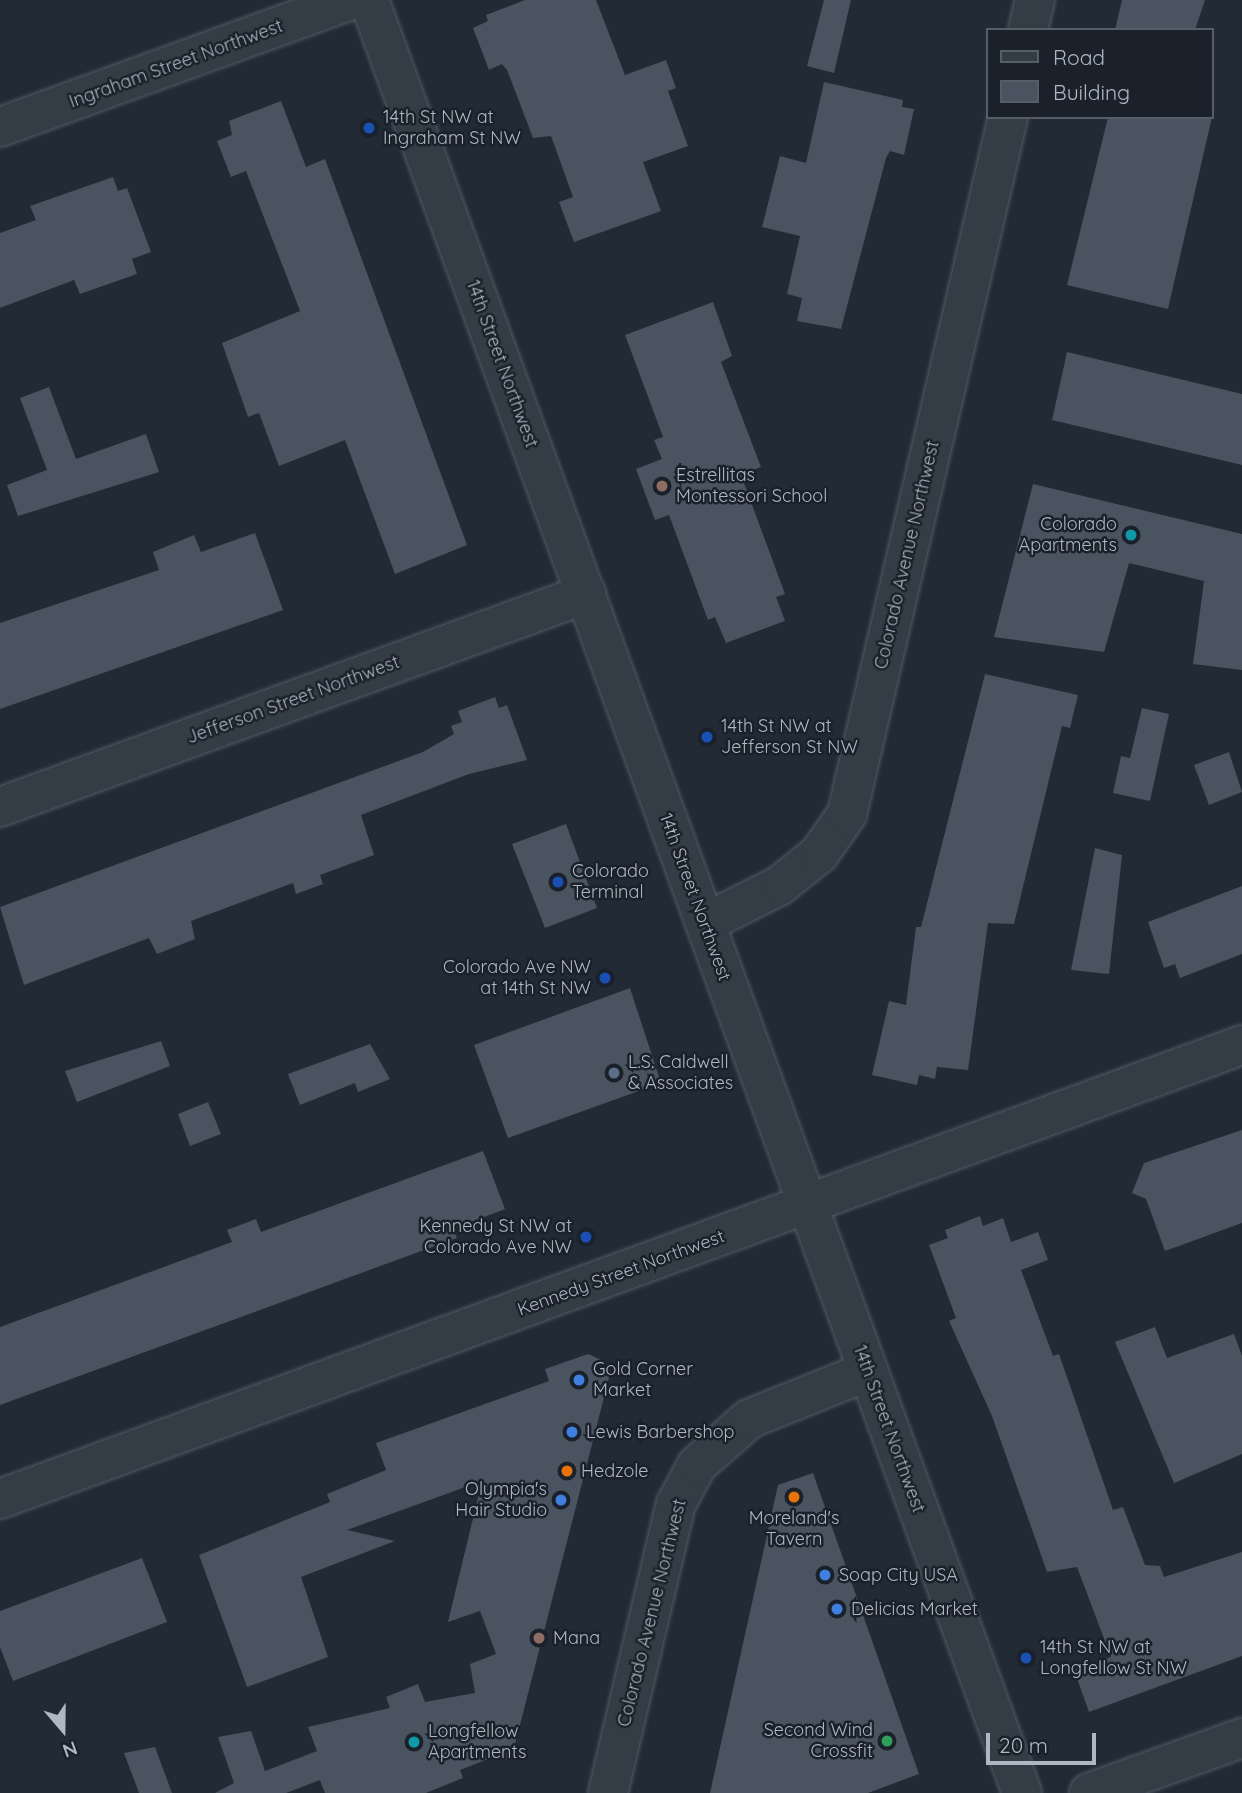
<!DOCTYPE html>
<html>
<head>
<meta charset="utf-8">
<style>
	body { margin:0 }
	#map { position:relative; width:1242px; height:1793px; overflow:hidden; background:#212a35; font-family:Quicksand,sans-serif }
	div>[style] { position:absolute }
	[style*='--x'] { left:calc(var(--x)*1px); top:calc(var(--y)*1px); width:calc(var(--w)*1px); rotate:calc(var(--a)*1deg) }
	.building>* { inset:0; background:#495460 }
	.roads { filter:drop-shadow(0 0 2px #515a63) drop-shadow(0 0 2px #515a63) }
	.minor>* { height:38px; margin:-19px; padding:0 19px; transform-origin:19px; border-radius:19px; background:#343c45 }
	.dots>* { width:19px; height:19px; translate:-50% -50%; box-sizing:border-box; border:4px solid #1a212a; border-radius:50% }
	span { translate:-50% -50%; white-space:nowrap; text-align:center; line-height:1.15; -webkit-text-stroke:5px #1a212a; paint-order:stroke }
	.street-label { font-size:18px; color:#aeb7c2 }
	.poi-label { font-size:18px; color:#aeb7c2 }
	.left { translate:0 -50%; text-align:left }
	.right { translate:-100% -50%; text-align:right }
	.legend { position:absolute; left:986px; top:28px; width:228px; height:91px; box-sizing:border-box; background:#1a212a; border:2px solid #555d67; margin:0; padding:9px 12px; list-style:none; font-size:21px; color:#aeb7c2 }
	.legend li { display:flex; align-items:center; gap:14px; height:35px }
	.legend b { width:35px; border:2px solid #555d67 }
	.north { position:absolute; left:28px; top:1695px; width:70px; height:70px; -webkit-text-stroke:5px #1a212a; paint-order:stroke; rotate:160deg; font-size:19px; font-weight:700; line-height:28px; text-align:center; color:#aeb7c2 }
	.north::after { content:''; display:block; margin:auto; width:24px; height:32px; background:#aeb7c2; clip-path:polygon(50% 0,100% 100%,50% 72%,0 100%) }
	.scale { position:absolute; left:986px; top:1733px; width:110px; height:32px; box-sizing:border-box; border:4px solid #aeb7c2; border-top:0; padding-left:9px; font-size:21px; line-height:24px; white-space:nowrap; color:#aeb7c2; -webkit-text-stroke:5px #1a212a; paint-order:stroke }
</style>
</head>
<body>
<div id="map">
	<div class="building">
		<div style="clip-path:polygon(525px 0,596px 0,625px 75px,666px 60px,676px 88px,668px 91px,688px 146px,643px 162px,661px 211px,574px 242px,559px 202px,573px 197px,551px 136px,533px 138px,507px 70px,502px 64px,489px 70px,473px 28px,488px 21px,486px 15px)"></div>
		<div style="clip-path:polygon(824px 0,851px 0,834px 73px,807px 66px)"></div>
		<div style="clip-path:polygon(1122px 0,1205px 0,1195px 30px,1115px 30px)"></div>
		<div style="clip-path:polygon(824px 82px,903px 100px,902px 107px,914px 109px,904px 155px,890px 151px,886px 158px,841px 329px,797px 321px,802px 298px,787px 294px,800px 236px,762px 227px,780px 156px,806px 163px)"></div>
		<div style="clip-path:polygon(281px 101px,306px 167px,325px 159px,467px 545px,395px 574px,345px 440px,279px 466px,259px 413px,248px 417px,222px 343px,300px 311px,246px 171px,231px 177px,217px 141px,232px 135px,229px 121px)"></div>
		<div style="clip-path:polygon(1108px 117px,1212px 117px,1168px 309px,1067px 285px)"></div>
		<div style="clip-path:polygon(113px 177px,118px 191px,127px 188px,151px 252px,132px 259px,137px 274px,80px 294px,74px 280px,0 308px,0 233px,36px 220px,30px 206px)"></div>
		<div style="clip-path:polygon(713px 302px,732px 356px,721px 362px,761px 467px,741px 475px,785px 594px,776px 597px,785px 621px,726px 643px,715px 617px,708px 620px,669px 515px,655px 520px,636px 469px,662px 459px,654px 440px,663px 437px,625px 335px)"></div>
		<div style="clip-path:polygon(1067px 352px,1242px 394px,1242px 465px,1052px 420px)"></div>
		<div style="clip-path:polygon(49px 387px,76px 459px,146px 434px,159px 472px,18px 516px,7px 485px,47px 470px,20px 398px)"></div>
		<div style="clip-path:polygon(1033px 484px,1242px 534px,1242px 670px,1193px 664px,1204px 581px,1129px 563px,1104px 652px,994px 637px)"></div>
		<div style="clip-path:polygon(255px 533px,283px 610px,0 709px,0 623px,159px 570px,153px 552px,194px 535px,201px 552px)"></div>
		<div style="clip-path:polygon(985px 674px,1078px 695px,1070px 728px,1062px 726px,1014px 924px,988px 923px,968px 1070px,937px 1067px,935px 1079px,919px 1075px,917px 1085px,872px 1075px,889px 1001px,906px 1005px,916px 927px,921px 927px)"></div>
		<div style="clip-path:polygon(495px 697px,499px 708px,507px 705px,527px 760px,469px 774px,361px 815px,374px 855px,320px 875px,323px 884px,296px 894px,293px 883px,191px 921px,195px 939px,157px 954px,149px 938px,24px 985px,0 907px,423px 752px,454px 734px,451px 726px,462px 722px,458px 711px)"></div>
		<div style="clip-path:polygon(1142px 708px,1169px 714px,1150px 801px,1113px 793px,1121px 756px,1130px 758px)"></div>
		<div style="clip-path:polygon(1229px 752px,1242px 792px,1209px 805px,1194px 765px)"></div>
		<div style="clip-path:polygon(566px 824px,597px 908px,545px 928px,512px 844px)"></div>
		<div style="clip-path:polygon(1095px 848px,1122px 855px,1109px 974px,1071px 970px)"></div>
		<div style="clip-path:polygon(1242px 886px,1242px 954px,1180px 978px,1175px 964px,1164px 968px,1148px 922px)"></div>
		<div style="clip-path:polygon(630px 988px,661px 1083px,508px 1138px,474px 1045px)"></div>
		<div style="clip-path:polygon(161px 1041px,170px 1066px,77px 1102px,65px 1071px)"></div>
		<div style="clip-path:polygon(370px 1044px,390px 1079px,358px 1092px,355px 1083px,300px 1105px,288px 1074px)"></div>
		<div style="clip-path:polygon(208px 1102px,221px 1134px,190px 1146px,178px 1114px)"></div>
		<div style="clip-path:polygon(1242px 1130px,1242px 1223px,1165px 1251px,1146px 1199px,1132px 1193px,1144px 1163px)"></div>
		<div style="clip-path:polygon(483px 1151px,505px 1209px,453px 1229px,457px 1238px,0 1405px,0 1327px,232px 1242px,227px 1230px,256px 1219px,261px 1232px)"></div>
		<div style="clip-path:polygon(980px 1216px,983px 1226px,1003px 1218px,1011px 1242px,1038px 1232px,1048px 1260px,1021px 1270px,1053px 1356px,1059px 1354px,1113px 1510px,1123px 1507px,1145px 1565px,1160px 1566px,1164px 1577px,1242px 1552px,1242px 1656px,1089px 1712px,1074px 1670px,1111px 1657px,1077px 1567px,1047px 1572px,992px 1416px,949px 1321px,956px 1318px,929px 1245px,948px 1238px,945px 1230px)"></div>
		<div style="clip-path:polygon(1155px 1327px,1167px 1358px,1234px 1334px,1242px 1356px,1242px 1454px,1174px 1483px,1115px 1342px)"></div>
		<div style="clip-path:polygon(588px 1354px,604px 1361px,610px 1374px,511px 1760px,496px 1756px,460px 1770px,463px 1778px,426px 1793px,325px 1793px,320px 1780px,286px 1793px,215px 1793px,234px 1783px,218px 1737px,251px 1731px,265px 1771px,317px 1751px,308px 1727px,390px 1708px,386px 1697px,418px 1684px,425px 1702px,475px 1693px,470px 1664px,496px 1654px,480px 1611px,448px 1622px,482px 1481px,347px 1530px,395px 1541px,301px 1577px,328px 1657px,247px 1687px,199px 1555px,330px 1502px,327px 1494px,386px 1470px,376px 1443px,549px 1381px,545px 1369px)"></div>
		<div style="clip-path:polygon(813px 1473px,919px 1774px,868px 1793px,710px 1793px,778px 1485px)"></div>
		<div style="clip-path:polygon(142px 1558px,167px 1622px,13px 1681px,0 1647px,0 1611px)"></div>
		<div style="clip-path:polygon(155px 1747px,172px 1793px,139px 1793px,124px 1753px)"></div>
	</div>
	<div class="roads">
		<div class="minor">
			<div style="--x:369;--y:0;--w:1908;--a:69.99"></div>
			<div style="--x:1028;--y:30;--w:31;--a:-77"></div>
			<div style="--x:0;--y:127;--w:373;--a:-19.9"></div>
			<div style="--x:0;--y:807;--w:624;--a:-19.98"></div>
			<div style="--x:705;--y:923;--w:83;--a:-26.6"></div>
			<div style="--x:779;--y:886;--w:51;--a:-38.7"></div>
			<div style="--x:819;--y:854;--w:49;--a:-55"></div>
			<div style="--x:847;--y:814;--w:715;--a:-76.99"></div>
			<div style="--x:0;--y:1499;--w:1322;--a:-20.08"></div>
			<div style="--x:608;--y:1793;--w:297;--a:-76.8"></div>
			<div style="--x:676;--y:1504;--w:44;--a:-61.7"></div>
			<div style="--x:697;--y:1465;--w:69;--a:-41.5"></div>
			<div style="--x:749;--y:1419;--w:128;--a:-22"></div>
			<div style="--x:1089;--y:1793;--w:163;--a:-19.8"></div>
		</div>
	</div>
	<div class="dots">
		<div style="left:369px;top:128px;background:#1a4fb4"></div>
		<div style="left:662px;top:486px;background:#8d6e63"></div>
		<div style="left:1131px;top:535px;background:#0f9aa8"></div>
		<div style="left:707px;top:737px;background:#1a4fb4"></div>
		<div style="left:558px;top:882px;background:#1a4fb4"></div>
		<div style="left:605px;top:978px;background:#1a4fb4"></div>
		<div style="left:614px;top:1073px;background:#5c6f8a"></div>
		<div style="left:586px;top:1237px;background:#1a4fb4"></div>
		<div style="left:579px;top:1380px;background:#3f7fe0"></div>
		<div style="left:572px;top:1432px;background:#3f7fe0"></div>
		<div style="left:567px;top:1471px;background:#e8710a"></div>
		<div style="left:794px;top:1497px;background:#e8710a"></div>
		<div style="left:561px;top:1500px;background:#3f7fe0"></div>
		<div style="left:825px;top:1575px;background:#3f7fe0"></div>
		<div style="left:837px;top:1609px;background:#3f7fe0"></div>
		<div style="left:539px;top:1638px;background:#8d6e63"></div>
		<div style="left:1026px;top:1658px;background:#1a4fb4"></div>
		<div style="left:887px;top:1741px;background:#2e9e5b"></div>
		<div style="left:414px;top:1742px;background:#0f9aa8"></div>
	</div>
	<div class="street-label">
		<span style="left:176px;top:64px;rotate:-20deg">Ingraham Street Northwest</span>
		<span style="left:502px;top:364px;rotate:70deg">14th Street Northwest</span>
		<span style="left:907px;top:555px;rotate:-77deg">Colorado Avenue Northwest</span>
		<span style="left:293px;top:700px;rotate:-20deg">Jefferson Street Northwest</span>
		<span style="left:695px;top:897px;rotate:70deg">14th Street Northwest</span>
		<span style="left:621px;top:1273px;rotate:-20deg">Kennedy Street Northwest</span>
		<span style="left:889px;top:1429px;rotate:70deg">14th Street Northwest</span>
		<span style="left:652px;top:1613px;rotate:-76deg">Colorado Avenue Northwest</span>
	</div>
	<div class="poi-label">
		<span class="left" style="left:383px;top:128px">14th St NW at<br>Ingraham St NW</span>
		<span class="left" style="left:676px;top:486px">Estrellitas<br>Montessori School</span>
		<span class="right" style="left:1117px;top:535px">Colorado<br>Apartments</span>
		<span class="left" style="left:721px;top:737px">14th St NW at<br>Jefferson St NW</span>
		<span class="left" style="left:572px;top:882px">Colorado<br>Terminal</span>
		<span class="right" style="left:591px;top:978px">Colorado Ave NW<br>at 14th St NW</span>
		<span class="left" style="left:628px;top:1073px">L.S. Caldwell<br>&amp; Associates</span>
		<span class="right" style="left:572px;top:1237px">Kennedy St NW at<br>Colorado Ave NW</span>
		<span class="left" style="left:593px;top:1380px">Gold Corner<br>Market</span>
		<span class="left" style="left:586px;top:1432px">Lewis Barbershop</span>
		<span class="left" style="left:581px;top:1471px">Hedzole</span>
		<span class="right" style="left:547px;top:1500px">Olympia's<br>Hair Studio</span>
		<span style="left:794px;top:1529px">Moreland's<br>Tavern</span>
		<span class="left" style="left:839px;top:1575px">Soap City USA</span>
		<span class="left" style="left:851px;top:1609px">Delicias Market</span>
		<span class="left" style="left:553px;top:1638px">Mana</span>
		<span class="left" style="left:1040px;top:1658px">14th St NW at<br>Longfellow St NW</span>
		<span class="right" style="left:873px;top:1741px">Second Wind<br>Crossfit</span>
		<span class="left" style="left:428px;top:1742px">Longfellow<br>Apartments</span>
	</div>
	<ul class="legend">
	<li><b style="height:9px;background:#343c45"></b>Road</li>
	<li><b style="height:19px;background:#495460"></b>Building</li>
	</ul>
	<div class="north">N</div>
	<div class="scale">20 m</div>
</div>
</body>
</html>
